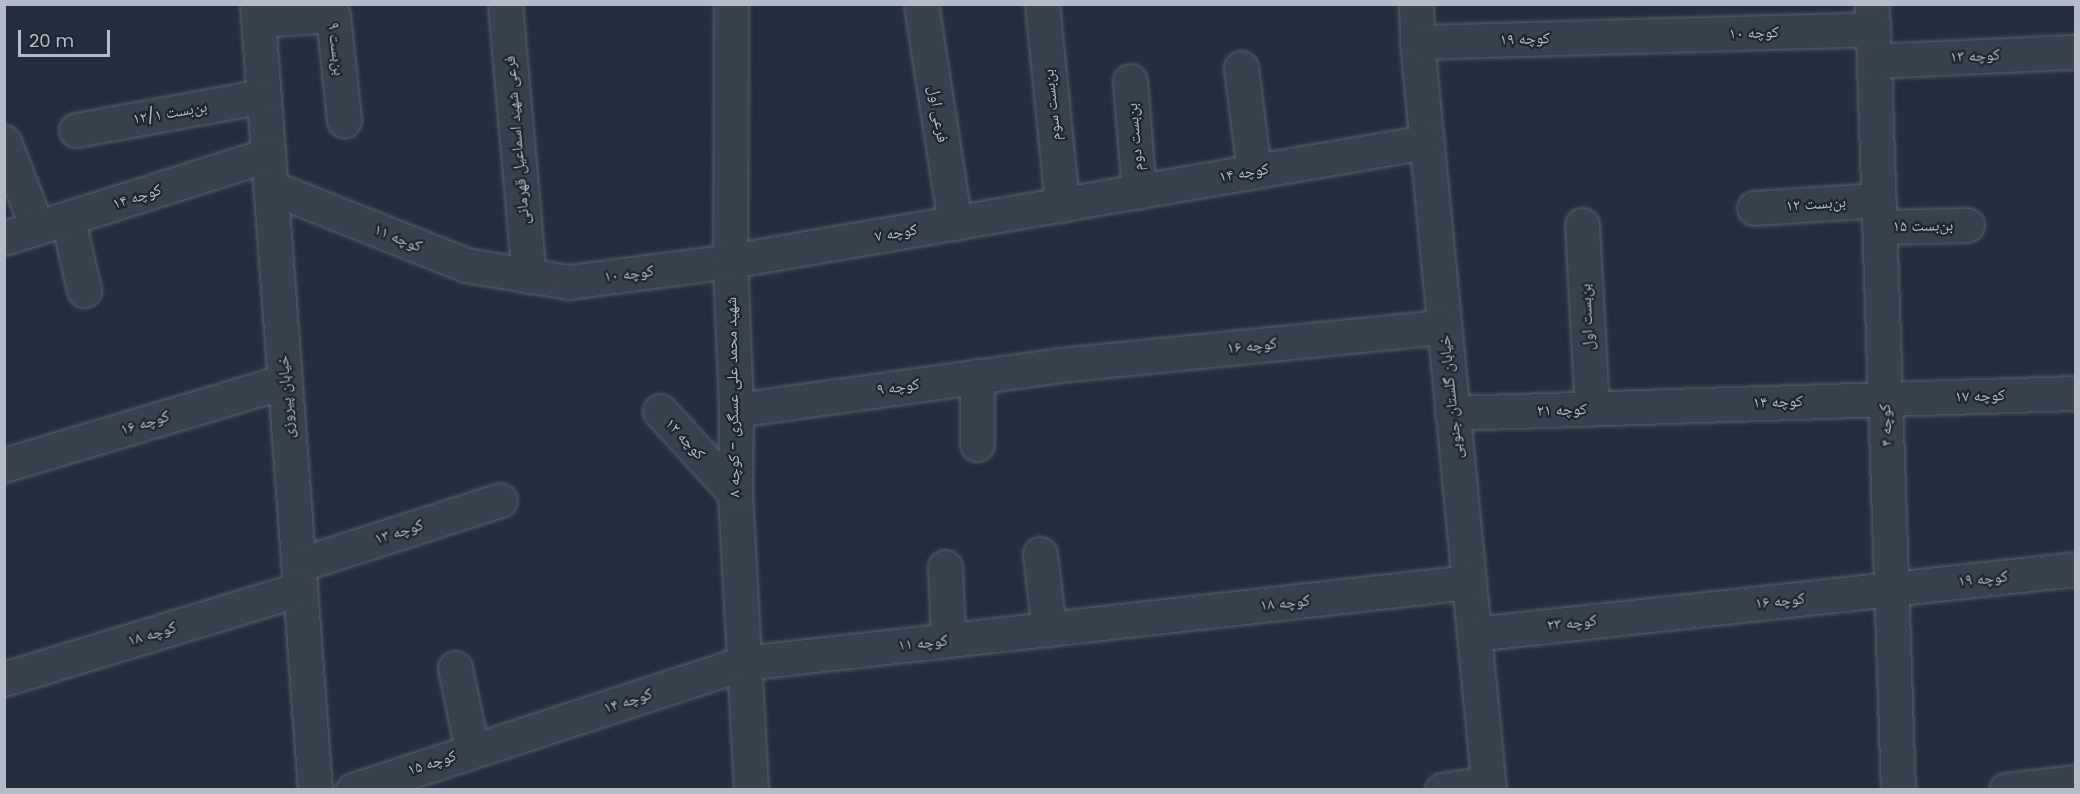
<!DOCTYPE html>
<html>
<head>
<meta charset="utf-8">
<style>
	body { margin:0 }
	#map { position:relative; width:2080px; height:794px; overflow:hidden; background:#242f3e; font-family:Poppins,"Noto Naskh Arabic",sans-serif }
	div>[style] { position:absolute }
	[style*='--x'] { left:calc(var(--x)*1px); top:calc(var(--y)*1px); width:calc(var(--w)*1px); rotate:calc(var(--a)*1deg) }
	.roads { filter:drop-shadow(0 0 2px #565f6c) drop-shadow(0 0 2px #565f6c) }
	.minor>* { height:33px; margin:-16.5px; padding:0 16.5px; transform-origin:16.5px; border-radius:16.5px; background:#38414e }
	span { translate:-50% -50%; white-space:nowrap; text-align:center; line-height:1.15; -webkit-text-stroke:4.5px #1d2633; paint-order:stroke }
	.street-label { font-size:16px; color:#b4bcc9 }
	.frame { position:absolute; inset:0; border:6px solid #b4bcc9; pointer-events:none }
	.scale { position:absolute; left:18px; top:30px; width:92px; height:27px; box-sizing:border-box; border:3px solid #b4bcc9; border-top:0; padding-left:8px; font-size:18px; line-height:21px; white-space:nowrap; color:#b4bcc9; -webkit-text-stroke:4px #1d2633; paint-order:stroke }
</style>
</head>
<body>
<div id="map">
	<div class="roads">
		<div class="minor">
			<div style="--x:257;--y:4;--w:788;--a:85.78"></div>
			<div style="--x:505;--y:4;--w:273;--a:85"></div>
			<div style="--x:731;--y:4;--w:257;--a:90.2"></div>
			<div style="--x:730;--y:261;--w:149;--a:87.7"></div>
			<div style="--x:736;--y:410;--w:83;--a:90.7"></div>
			<div style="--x:735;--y:493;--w:297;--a:86.9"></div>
			<div style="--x:921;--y:4;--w:222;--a:81.2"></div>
			<div style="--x:1042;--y:4;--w:202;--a:84.3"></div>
			<div style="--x:1416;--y:4;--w:38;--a:88"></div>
			<div style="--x:1417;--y:42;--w:751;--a:84.5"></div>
			<div style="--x:1872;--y:4;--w:786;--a:88.11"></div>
			<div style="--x:258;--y:20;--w:75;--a:-3.8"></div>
			<div style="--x:333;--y:15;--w:106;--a:84"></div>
			<div style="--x:1417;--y:42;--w:456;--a:-1.6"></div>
			<div style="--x:1874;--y:61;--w:202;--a:-2.6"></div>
			<div style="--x:1241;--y:68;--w:104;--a:82.8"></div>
			<div style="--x:1130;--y:81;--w:111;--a:85.4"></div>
			<div style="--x:76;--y:130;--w:191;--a:-10.3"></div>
			<div style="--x:4;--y:142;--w:91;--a:68.8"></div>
			<div style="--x:270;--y:187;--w:211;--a:21.7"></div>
			<div style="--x:466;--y:265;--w:104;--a:9.4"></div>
			<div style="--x:569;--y:282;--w:162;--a:-7.4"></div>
			<div style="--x:730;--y:261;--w:706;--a:-9.7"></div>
			<div style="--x:1754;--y:208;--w:125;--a:-3.7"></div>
			<div style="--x:68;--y:220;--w:72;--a:77.1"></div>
			<div style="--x:1582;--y:225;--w:184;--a:86.9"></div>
			<div style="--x:1879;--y:227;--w:88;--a:-1.3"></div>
			<div style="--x:4;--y:238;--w:277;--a:-17.5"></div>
			<div style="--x:736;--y:410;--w:327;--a:-7.9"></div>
			<div style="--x:1060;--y:365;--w:386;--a:-5.7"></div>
			<div style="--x:660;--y:411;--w:111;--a:47.6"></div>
			<div style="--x:1452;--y:413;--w:624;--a:-1.84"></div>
			<div style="--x:977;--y:444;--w:68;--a:-90"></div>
			<div style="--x:4;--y:465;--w:293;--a:-16.6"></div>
			<div style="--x:1040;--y:554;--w:76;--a:83.2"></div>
			<div style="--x:298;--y:565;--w:212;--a:-17.8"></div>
			<div style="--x:945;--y:567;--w:73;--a:87.6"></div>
			<div style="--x:1474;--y:634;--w:605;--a:-6.16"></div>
			<div style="--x:455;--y:668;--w:84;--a:78.3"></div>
			<div style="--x:4;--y:679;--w:309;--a:-16.9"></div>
			<div style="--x:353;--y:790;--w:411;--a:-18"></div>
			<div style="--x:744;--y:663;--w:729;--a:-6.38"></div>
			<div style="--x:1442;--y:790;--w:47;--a:-8.7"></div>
			<div style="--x:2006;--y:790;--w:70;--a:-6.5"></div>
		</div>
	</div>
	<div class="street-label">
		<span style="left:1754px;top:33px;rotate:-2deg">کوچه ۱۰</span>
		<span style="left:1525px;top:39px;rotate:-2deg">کوچه ۱۹</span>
		<span style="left:336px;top:49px;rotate:83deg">بن‌بست ۹</span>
		<span style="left:1975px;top:56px;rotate:-3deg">کوچه ۱۳</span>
		<span style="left:1052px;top:105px;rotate:-96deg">بن‌بست سوم</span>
		<span style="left:170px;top:113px;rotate:-10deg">بن‌بست ۱۲/۱</span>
		<span style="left:938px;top:114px;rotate:81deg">فرعی اول</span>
		<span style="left:1135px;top:137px;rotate:-95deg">بن‌بست دوم</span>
		<span style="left:517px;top:140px;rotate:-95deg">فرعی شهید اسماعیل قهرمانی</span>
		<span style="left:1244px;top:173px;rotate:-10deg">کوچه ۱۴</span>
		<span style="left:137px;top:197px;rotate:-18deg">کوچه ۱۴</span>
		<span style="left:1816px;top:204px;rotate:-4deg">بن‌بست ۱۲</span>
		<span style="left:1923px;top:226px;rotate:-1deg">بن‌بست ۱۵</span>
		<span style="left:896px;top:233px;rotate:-10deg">کوچه ۷</span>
		<span style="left:398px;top:238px;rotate:22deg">کوچه ۱۱</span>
		<span style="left:629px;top:274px;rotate:-7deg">کوچه ۱۰</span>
		<span style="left:1587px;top:317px;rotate:-93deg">بن‌بست اول</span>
		<span style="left:1252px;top:346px;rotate:-6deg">کوچه ۱۶</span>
		<span style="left:898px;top:387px;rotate:-8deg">کوچه ۹</span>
		<span style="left:1980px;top:396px;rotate:-2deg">کوچه ۱۷</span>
		<span style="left:286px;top:397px;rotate:-94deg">خیابان پیروزی</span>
		<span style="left:733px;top:397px;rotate:-91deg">شهید محمد علی عسگری - کوچه ۸</span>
		<span style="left:1451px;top:397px;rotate:-96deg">خیابان گلستان جنوبی</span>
		<span style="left:1778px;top:402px;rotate:-2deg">کوچه ۱۴</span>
		<span style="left:1562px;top:410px;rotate:-2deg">کوچه ۲۱</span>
		<span style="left:145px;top:423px;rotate:-17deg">کوچه ۱۶</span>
		<span style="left:1886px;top:425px;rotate:-92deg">کوچه ۴</span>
		<span style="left:685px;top:439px;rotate:47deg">کوچه ۱۲</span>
		<span style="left:399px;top:532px;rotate:-18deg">کوچه ۱۳</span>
		<span style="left:1983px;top:579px;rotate:-6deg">کوچه ۱۹</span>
		<span style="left:1780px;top:601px;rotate:-6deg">کوچه ۱۶</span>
		<span style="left:1285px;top:603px;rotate:-6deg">کوچه ۱۸</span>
		<span style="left:1572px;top:623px;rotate:-6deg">کوچه ۲۳</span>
		<span style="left:152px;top:634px;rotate:-17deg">کوچه ۱۸</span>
		<span style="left:923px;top:643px;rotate:-6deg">کوچه ۱۱</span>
		<span style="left:628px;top:701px;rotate:-18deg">کوچه ۱۴</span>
		<span style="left:432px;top:763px;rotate:-18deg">کوچه ۱۵</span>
	</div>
	<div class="frame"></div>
	<div class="scale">20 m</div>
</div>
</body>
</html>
